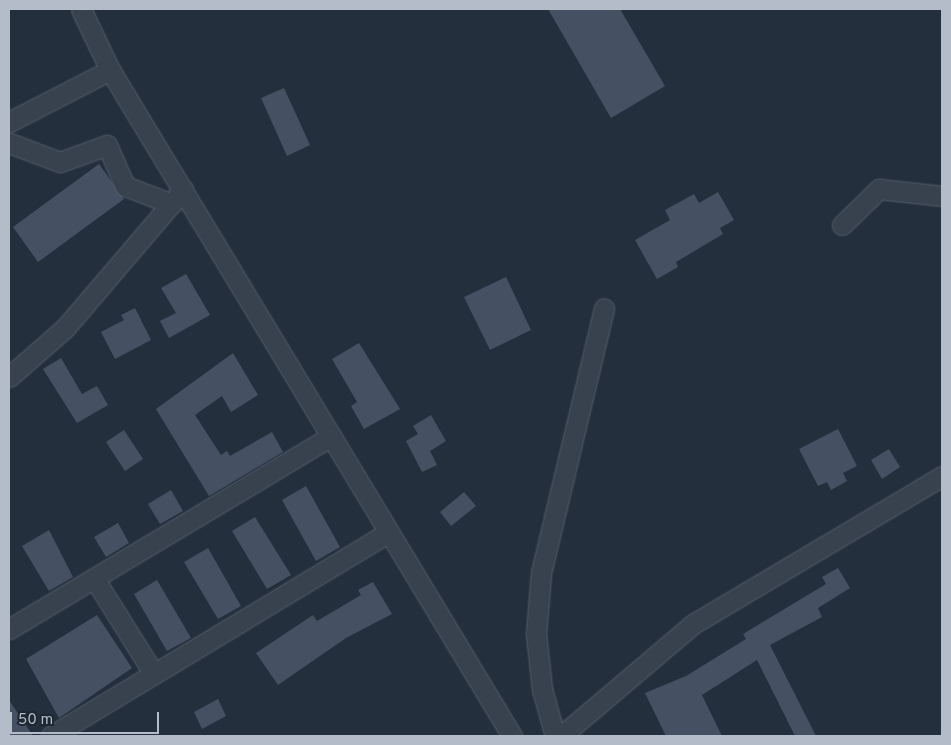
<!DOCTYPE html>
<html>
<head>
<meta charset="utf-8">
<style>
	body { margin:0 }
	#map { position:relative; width:951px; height:745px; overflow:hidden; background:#242f3e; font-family:Overpass,sans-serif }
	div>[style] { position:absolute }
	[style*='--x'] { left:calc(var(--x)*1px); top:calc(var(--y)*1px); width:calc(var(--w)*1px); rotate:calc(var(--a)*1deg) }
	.building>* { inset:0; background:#455162 }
	.roads { filter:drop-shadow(0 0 1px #565f6c) drop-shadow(0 0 1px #565f6c) }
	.street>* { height:19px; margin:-9.5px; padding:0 9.5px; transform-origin:9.5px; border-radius:9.5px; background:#38414e }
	span { translate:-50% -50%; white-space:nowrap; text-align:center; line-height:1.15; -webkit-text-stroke:4px #1d2633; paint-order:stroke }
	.frame { position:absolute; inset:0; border:10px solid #b4bcc9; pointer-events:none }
	.scale { position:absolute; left:10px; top:712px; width:149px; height:22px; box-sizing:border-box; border:2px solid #b4bcc9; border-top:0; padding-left:6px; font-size:15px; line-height:18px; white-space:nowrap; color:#b4bcc9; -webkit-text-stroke:4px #1d2633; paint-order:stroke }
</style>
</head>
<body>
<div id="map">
	<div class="building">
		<div style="clip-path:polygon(548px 9px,620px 9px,665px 86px,611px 118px)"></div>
		<div style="clip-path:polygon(284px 88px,310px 145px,287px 156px,261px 98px)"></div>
		<div style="clip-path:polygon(99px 164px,124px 199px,38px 262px,13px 227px)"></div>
		<div style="clip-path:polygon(718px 192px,734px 220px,720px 228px,723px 234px,676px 262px,678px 267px,657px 279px,635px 240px,670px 220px,665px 210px,694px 194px,699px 203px)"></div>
		<div style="clip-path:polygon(186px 274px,210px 315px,169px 338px,160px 321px,176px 313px,161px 288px)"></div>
		<div style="clip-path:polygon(506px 277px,531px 330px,490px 350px,464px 297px)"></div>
		<div style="clip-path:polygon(135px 308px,151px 340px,115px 359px,101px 332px,124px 320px,121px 315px)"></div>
		<div style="clip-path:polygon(359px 343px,400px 409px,364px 429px,351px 406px,357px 402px,332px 359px)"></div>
		<div style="clip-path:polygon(233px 353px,258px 395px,231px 412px,222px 396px,195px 415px,221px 455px,227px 451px,230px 456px,272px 432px,283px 452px,209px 496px,156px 409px)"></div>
		<div style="clip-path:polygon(61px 358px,82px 394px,97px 386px,108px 405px,77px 423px,43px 369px)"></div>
		<div style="clip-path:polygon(431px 415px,446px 441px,430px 451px,437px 465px,422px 472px,406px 441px,418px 434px,413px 426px)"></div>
		<div style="clip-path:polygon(838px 429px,857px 466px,843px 473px,847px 481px,831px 490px,827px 482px,818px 486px,799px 449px)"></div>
		<div style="clip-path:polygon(124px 430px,143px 459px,125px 471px,106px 442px)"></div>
		<div style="clip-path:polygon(889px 449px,900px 467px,882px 479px,871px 460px)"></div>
		<div style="clip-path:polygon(306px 486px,340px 547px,316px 561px,282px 500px)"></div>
		<div style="clip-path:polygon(171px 490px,183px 511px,160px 524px,148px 504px)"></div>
		<div style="clip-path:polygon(464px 492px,476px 506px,451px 526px,440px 512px)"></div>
		<div style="clip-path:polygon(255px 517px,291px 575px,267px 589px,232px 531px)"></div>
		<div style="clip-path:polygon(118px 523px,129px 543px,106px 557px,94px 537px)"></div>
		<div style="clip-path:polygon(49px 530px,73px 577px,49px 591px,22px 546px)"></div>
		<div style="clip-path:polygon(208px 548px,241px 606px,218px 619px,184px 562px)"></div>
		<div style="clip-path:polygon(838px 568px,850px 588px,818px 608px,822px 617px,770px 645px,816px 736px,795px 736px,757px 660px,702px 695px,722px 736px,666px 736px,645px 693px,686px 676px,746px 639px,743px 634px,826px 584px,822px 577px)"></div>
		<div style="clip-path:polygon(157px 580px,191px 638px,167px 651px,134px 594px)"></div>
		<div style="clip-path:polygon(373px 582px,392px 614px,346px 638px,278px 685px,256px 653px,313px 615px,317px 621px,361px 595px,358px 590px)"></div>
		<div style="clip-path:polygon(97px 615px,132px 668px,59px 718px,26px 659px)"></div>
		<div style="clip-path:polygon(218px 699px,226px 716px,202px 729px,194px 712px)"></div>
		<div style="clip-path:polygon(9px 700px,33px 736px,9px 736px)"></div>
	</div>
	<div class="roads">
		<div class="street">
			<div style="--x:81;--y:9;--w:68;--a:64.6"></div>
			<div style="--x:110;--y:70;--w:778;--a:58.88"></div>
			<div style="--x:9;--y:122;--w:114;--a:-27.2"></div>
			<div style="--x:9;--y:143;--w:54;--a:20.4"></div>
			<div style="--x:60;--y:162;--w:50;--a:-19.9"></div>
			<div style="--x:107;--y:145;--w:45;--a:66.3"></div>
			<div style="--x:125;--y:186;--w:50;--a:21"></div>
			<div style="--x:842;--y:225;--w:52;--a:-44.2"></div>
			<div style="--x:879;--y:189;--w:63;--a:6.3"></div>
			<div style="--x:9;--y:377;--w:74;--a:-41.2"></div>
			<div style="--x:65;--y:328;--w:182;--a:-49.5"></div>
			<div style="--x:94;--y:578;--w:113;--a:58"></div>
			<div style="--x:9;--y:629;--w:374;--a:-30.9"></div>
			<div style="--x:51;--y:736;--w:393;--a:-31.1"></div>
			<div style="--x:555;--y:736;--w:49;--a:-105.5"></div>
			<div style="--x:542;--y:689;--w:55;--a:-96.2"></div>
			<div style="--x:536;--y:634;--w:61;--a:-85.3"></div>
			<div style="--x:541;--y:573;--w:272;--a:-76.6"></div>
			<div style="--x:561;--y:736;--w:173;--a:-40.3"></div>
			<div style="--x:693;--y:624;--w:290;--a:-30.7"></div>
		</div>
	</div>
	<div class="frame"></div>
	<div class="scale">50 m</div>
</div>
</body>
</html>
